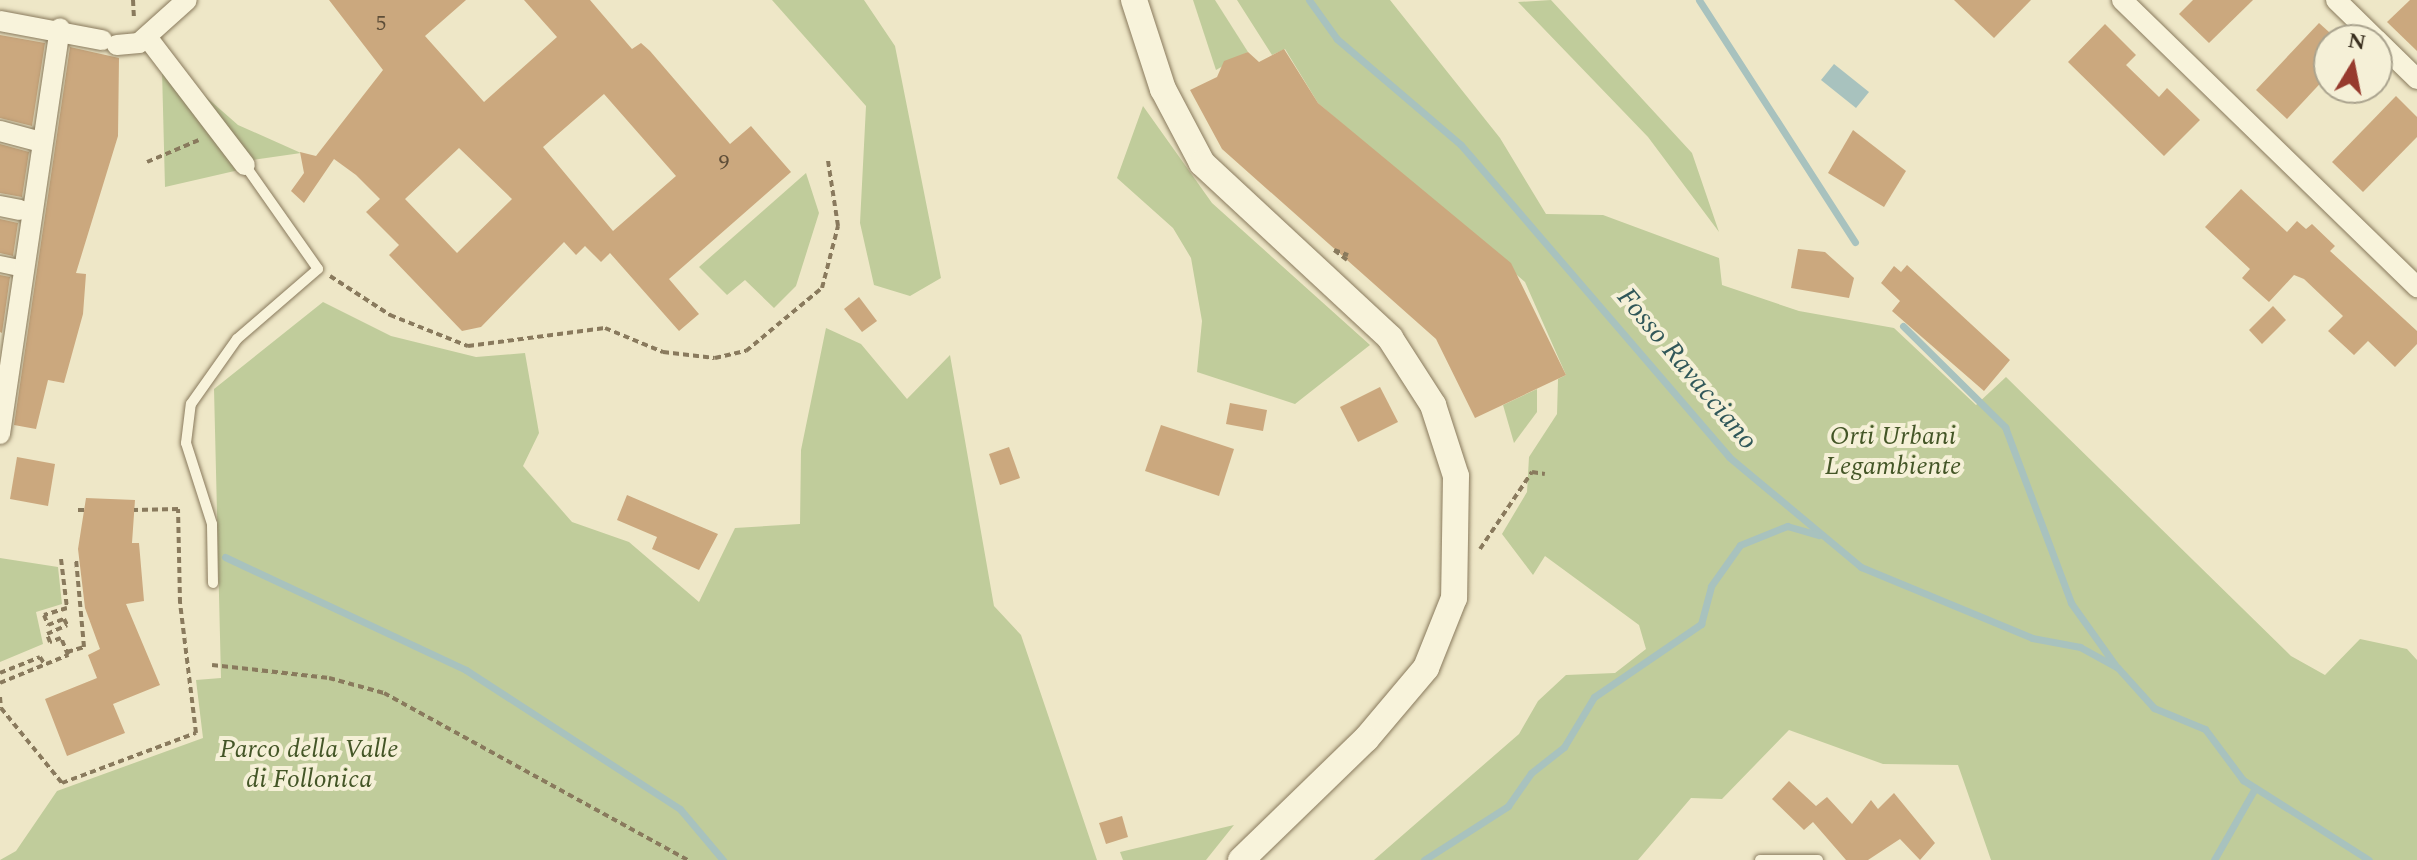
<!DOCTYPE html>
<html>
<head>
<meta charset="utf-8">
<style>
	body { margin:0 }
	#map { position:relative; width:2417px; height:860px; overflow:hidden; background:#eee7c7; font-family:Spectral,serif }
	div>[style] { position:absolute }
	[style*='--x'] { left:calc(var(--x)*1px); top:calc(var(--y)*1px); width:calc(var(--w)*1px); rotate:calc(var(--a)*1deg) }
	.green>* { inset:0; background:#c0cc9b }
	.water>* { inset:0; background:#a8c2be }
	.stream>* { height:7px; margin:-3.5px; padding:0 3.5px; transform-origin:3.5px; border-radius:3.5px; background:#a8c2be }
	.building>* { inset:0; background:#cba87e }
	.path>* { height:4px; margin-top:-2px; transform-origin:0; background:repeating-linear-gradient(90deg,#897a5d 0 6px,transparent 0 10px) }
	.roads { filter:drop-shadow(0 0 2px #897a5d) drop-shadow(0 0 2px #897a5d) }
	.service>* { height:10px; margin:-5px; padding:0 5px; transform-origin:5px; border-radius:5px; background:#f8f3db }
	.pedestrian>* { height:16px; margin:-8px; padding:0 8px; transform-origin:8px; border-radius:8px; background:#f8f3db }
	.minor>* { height:20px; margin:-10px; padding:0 10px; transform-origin:10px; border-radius:10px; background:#f8f3db }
	.tertiary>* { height:26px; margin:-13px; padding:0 13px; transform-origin:13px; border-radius:13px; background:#f8f3db }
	span { translate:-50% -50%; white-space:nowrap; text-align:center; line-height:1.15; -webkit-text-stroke:8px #f5f0d7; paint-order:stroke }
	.number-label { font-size:22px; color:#5e4e38 }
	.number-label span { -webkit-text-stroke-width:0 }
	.park-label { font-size:26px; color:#445627; font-style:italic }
	.water-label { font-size:28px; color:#305759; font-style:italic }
	.north { position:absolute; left:2313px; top:24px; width:80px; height:80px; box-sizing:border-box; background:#f5f0d7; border:2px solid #aaa38e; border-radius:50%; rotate:10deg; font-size:22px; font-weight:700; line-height:32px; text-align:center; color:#3a3020 }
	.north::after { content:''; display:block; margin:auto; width:28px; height:36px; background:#973b2e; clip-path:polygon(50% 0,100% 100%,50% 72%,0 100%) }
</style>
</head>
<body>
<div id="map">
	<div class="green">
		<div style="clip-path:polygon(772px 0,864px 0,895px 46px,941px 278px,910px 296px,874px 285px,860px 223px,866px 106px)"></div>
		<div style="clip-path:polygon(1193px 0,1215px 0,1248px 52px,1216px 70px)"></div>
		<div style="clip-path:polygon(1237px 0,1390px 0,1500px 138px,1546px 214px,1603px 215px,1719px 258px,1722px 285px,1799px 311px,1894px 328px,1976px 405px,2006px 377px,2291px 656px,2325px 675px,2360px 639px,2407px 649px,2417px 660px,2417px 860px,1991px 860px,1958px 765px,1883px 764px,1789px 730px,1722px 799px,1691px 798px,1638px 860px,1374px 860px,1519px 734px,1538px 701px,1566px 675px,1615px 673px,1646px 649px,1639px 625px,1545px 556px,1533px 575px,1502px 534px,1527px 492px,1529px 457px,1557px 414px,1558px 379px,1566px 375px,1525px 282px,1318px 103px,1285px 49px,1272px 55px)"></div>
		<div style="clip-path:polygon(1551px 0,1692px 153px,1719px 232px,1648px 137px,1518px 2px)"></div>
		<div style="clip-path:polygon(162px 70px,239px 170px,165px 187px)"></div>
		<div style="clip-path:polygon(197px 89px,238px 125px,301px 153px,253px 160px)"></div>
		<div style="clip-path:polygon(1143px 106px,1212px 203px,1370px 345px,1295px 404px,1197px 372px,1202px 321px,1191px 258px,1173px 228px,1117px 178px)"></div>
		<div style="clip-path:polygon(806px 173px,819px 213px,796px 286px,774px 308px,745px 280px,727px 295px,699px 267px)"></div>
		<div style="clip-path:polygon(323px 302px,391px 336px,476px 357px,525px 353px,539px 433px,523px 466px,572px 522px,629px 542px,699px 602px,735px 528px,800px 524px,801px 450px,826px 328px,861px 344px,907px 399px,950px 355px,994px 606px,1021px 635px,1097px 860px,0 860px,16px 851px,57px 791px,203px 738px,196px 680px,221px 678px,214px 389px)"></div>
		<div style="clip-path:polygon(1537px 389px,1537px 412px,1514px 443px,1503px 405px)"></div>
		<div style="clip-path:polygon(0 558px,58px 567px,62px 604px,36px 612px,43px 644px,0 662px)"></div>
		<div style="clip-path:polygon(1234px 825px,1206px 860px,1123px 860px,1120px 852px)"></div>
	</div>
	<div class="water">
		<div style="clip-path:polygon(1834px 64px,1869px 92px,1856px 108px,1821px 80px)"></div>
	</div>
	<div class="stream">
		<div style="--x:1309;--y:0;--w:48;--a:54.3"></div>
		<div style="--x:1337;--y:39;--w:163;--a:40.5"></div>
		<div style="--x:1461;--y:145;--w:411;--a:49.3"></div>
		<div style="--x:1729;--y:457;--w:172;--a:39.8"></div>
		<div style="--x:1861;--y:567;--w:185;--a:22.5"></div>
		<div style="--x:2032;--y:638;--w:49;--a:10.6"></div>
		<div style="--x:2080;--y:647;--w:43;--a:28.9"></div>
		<div style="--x:2118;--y:668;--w:54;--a:48"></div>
		<div style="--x:2154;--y:708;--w:55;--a:22.4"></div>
		<div style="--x:2205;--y:729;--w:64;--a:53.3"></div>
		<div style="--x:2243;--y:780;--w:149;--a:32.4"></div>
		<div style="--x:1699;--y:0;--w:288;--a:57.2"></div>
		<div style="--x:1903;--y:326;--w:144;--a:44.7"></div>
		<div style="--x:2005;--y:427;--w:188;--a:69.4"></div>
		<div style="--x:2071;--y:603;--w:77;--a:54.5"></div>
		<div style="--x:225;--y:557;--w:266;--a:25.1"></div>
		<div style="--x:466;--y:670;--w:255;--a:33"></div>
		<div style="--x:680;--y:809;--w:67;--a:49.9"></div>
		<div style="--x:1424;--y:860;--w:100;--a:-32.7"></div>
		<div style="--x:1508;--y:806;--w:40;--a:-55.1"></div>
		<div style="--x:1531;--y:773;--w:42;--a:-38.2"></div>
		<div style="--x:1564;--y:747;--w:58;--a:-59"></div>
		<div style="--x:1594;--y:697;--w:130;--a:-34.3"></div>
		<div style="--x:1701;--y:624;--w:39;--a:-75"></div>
		<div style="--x:1711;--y:586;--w:50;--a:-54.7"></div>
		<div style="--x:1740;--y:545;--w:51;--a:-22"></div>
		<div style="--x:1787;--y:526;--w:33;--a:16"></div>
		<div style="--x:2214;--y:860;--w:83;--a:-60.3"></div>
	</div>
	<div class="building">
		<div style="clip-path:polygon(evenodd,329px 0,466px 0,425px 36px,484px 102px,557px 37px,524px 0,590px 0,632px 49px,641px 43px,650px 51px,730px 144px,751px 126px,791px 172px,669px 279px,699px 314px,679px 331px,610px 253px,601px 262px,585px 246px,576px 255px,564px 242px,481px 327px,462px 331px,389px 255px,399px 245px,366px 212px,380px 199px,356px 175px,334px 159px,304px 203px,291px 191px,304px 173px,300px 152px,316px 156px,383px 70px,329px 0,604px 94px,676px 176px,613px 231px,543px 147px,604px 94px,329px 0,459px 148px,512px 199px,457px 253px,405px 199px,459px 148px)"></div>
		<div style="clip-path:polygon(1954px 0,2031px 0,1994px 38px)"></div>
		<div style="clip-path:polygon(2193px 0,2253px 0,2209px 43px,2179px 14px)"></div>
		<div style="clip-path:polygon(2410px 0,2417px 0,2417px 51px,2387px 22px)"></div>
		<div style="clip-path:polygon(2319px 23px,2329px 32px,2329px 74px,2287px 119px,2256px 90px)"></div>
		<div style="clip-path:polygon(2105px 24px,2136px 55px,2126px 65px,2159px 97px,2167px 88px,2200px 120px,2164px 156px,2068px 62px)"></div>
		<div style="clip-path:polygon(0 35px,45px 43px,32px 126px,0 118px)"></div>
		<div style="clip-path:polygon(70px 47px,119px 58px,118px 136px,76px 273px,86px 274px,83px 314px,64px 383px,48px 380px,36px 429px,14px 425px)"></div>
		<div style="clip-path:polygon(1284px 49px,1318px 103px,1511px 263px,1566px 375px,1475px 418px,1436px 339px,1222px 149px,1190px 90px,1217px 77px,1224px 61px,1248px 52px,1259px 62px)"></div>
		<div style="clip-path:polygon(2396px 96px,2417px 117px,2417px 137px,2363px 192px,2332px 162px)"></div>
		<div style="clip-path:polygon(1853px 130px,1906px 171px,1884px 207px,1828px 173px)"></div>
		<div style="clip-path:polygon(0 144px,29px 152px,22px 197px,0 193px)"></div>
		<div style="clip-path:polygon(2241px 189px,2287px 232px,2297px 221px,2306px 229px,2312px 224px,2335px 246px,2330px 251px,2417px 331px,2417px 344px,2395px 367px,2368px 341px,2354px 355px,2328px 331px,2343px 316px,2304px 279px,2294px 275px,2269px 302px,2242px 278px,2250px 269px,2205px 227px)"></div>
		<div style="clip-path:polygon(0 219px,18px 223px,13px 256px,0 253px)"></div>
		<div style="clip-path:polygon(1798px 249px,1825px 252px,1854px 278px,1849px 298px,1791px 288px)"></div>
		<div style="clip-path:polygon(1907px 265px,2010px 360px,1984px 391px,1892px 311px,1900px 301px,1881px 283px,1894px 266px,1901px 272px)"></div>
		<div style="clip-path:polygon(0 275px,10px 277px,2px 333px,0 332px)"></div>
		<div style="clip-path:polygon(859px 297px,877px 321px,862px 332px,844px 309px)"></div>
		<div style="clip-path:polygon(2273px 306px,2286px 320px,2262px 344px,2249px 330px)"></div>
		<div style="clip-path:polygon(1380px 387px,1398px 422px,1358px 442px,1340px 407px)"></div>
		<div style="clip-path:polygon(1230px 403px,1267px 410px,1263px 431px,1226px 424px)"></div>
		<div style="clip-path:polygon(1161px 425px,1234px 449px,1219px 496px,1145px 471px)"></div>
		<div style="clip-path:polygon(1009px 447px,1020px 478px,1000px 485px,989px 454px)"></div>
		<div style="clip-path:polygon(17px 457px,55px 464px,48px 506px,10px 499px)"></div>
		<div style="clip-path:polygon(627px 495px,718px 534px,699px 570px,652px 549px,657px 537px,617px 520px)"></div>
		<div style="clip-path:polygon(86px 498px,135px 500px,132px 543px,139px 543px,144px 601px,126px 604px,160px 685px,113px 704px,125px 733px,67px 756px,45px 699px,97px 678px,88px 655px,100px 649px,85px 608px,78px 549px)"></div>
		<div style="clip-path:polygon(1789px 781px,1816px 806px,1827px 797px,1852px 824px,1871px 800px,1878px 809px,1894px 793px,1935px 843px,1920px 860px,1900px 839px,1868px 860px,1846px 860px,1813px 822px,1804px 830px,1772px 799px)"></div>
		<div style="clip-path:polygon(1122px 816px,1128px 837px,1106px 844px,1099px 823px)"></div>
	</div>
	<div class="path">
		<div style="--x:133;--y:0;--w:18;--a:87"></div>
		<div style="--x:147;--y:162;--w:56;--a:-22.9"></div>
		<div style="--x:1347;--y:260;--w:16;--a:-142"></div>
		<div style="--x:1334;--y:250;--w:15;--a:20"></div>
		<div style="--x:330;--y:276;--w:72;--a:33"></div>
		<div style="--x:390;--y:315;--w:84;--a:21.7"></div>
		<div style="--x:468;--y:346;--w:138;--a:-7.5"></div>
		<div style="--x:605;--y:328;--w:63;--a:22.5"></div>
		<div style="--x:663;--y:352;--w:52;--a:6.6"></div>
		<div style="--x:715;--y:358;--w:32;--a:-13"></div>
		<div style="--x:746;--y:351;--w:99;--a:-39.7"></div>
		<div style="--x:822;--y:288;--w:64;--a:-75.5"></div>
		<div style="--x:838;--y:226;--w:66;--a:-98.7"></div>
		<div style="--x:78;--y:510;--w:7;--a:0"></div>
		<div style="--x:1480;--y:549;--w:93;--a:-56"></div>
		<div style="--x:1532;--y:472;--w:13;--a:9"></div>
		<div style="--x:61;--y:559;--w:49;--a:83"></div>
		<div style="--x:67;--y:608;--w:24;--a:163"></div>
		<div style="--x:44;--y:615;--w:11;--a:68"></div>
		<div style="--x:48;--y:625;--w:17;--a:-21"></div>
		<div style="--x:64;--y:619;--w:7;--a:63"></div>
		<div style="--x:67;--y:652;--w:18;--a:-16"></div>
		<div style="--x:84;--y:647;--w:88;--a:-95.2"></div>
		<div style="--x:212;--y:665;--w:118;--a:6.3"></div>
		<div style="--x:329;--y:678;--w:57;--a:15.3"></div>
		<div style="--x:384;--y:693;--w:347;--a:28.8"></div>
		<div style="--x:0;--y:673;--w:43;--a:-21.8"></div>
		<div style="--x:40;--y:657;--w:9;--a:58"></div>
		<div style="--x:0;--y:683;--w:74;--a:-22.4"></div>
		<div style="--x:68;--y:655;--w:18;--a:-112"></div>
		<div style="--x:61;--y:638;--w:12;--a:160"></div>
		<div style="--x:50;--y:642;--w:9;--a:-111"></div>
		<div style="--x:47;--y:634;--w:22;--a:-24"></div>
		<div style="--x:0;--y:697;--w:11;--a:85"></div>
		<div style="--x:1;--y:708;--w:97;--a:50.9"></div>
		<div style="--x:62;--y:783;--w:143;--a:-20.5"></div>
		<div style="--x:196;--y:733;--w:131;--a:-97"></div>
		<div style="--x:180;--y:603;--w:94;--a:-91.2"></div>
		<div style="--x:178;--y:509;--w:44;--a:178.7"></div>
	</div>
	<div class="roads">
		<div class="service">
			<div style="--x:213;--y:583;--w:59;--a:-91"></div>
			<div style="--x:212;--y:524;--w:85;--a:-107.8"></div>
			<div style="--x:186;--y:443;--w:39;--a:-83"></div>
			<div style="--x:191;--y:404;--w:80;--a:-54.7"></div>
			<div style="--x:237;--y:339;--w:107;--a:-40.8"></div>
			<div style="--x:318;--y:269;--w:127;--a:-125.1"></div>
			<div style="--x:1760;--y:860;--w:58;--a:0"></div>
		</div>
		<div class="pedestrian">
			<div style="--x:0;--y:264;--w:25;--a:12"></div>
		</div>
		<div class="minor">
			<div style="--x:2122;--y:0;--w:412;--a:44.2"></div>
			<div style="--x:2336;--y:0;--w:57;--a:44.3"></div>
			<div style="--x:0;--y:21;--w:104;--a:10.6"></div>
			<div style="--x:147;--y:37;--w:161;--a:52.6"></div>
			<div style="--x:2377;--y:40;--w:56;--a:44.3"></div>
			<div style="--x:117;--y:45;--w:22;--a:-5"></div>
			<div style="--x:139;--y:43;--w:64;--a:-41.9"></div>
			<div style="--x:0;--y:131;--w:42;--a:15"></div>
			<div style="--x:0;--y:206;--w:20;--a:11"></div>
			<div style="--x:0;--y:434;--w:410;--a:-81.6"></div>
		</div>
		<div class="tertiary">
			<div style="--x:1134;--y:0;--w:94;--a:72"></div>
			<div style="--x:1163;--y:89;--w:84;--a:62.2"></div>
			<div style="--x:1202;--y:163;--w:257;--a:42.9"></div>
			<div style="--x:1390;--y:338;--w:80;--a:57.3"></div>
			<div style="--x:1433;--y:405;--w:75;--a:72.1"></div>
			<div style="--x:1456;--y:476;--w:122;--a:90.9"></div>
			<div style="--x:1454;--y:598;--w:75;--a:111.8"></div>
			<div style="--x:1426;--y:668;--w:93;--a:130.2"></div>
			<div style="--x:1366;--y:739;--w:174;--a:135.9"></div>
		</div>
	</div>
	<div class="number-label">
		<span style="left:381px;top:24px">5</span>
		<span style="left:724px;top:163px">9</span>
	</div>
	<div class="park-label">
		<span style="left:1893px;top:452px">Orti Urbani<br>Legambiente</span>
		<span style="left:309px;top:765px">Parco della Valle<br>di Follonica</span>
	</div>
	<div class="water-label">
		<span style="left:1687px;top:369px;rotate:50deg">Fosso Ravacciano</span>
	</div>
	<div class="north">N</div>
</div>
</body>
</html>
